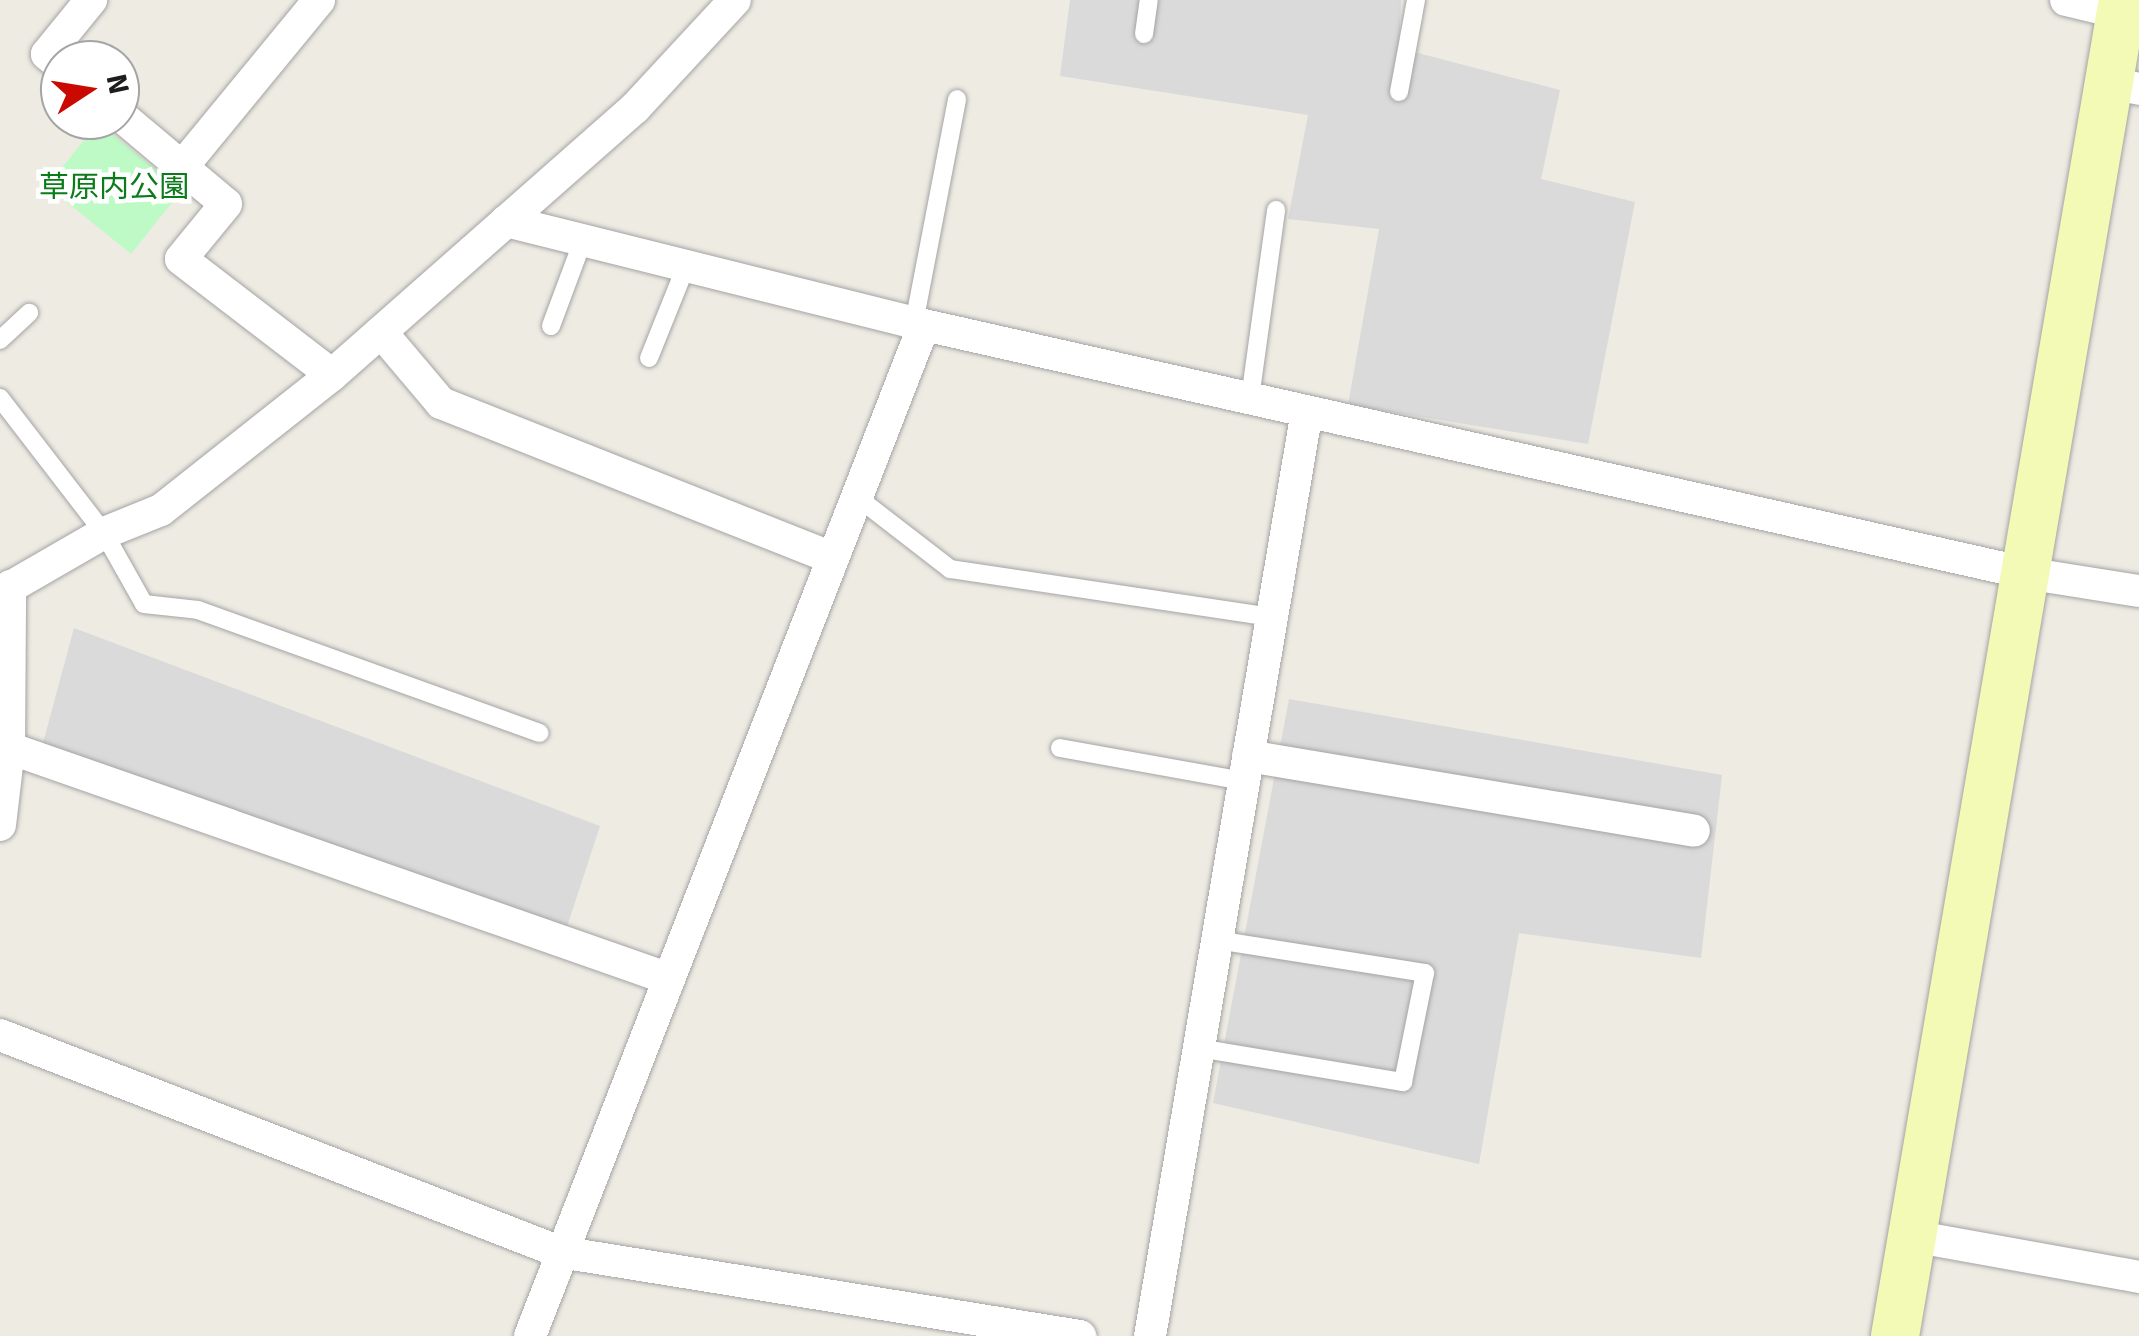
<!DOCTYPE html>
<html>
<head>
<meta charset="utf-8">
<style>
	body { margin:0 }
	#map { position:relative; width:2139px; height:1336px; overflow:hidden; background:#eeebe3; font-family:Signika,"Noto Sans JP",sans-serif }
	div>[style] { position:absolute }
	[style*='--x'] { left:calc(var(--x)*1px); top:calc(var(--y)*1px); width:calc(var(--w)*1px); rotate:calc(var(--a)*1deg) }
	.residential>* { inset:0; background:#dbdada }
	.park>* { inset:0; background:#befac6 }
	.roads { filter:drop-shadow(0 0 2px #a4a4a4) drop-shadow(0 0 2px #a4a4a4) }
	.lane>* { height:18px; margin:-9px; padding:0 9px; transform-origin:9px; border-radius:9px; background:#fff }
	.street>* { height:32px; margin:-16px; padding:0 16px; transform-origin:16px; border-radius:16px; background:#fff }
	.secondary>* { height:48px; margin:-24px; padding:0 24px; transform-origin:24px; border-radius:24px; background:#f3fab5 }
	span { translate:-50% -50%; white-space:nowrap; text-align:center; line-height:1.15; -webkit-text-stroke:9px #fff; paint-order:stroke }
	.park-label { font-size:30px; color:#0a7c19 }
	.north { position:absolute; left:40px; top:40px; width:100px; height:100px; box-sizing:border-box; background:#fff; border:2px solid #a5a5a5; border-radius:50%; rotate:78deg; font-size:28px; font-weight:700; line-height:40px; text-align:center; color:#1d1d1d }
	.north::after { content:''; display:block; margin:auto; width:35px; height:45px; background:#ca0a00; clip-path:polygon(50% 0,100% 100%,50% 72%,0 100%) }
</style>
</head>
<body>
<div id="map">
	<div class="residential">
		<div style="clip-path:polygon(1070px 0,1401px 0,1399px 48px,1560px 90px,1541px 179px,1635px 202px,1588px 444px,1348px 405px,1379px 229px,1288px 219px,1308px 115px,1060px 76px)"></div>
		<div style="clip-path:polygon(74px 628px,600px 826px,562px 942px,40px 754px)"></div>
		<div style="clip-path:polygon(1289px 699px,1722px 775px,1701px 958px,1519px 933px,1479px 1164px,1213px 1103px)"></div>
	</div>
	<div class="park">
		<div style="clip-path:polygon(98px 123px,182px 190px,131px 254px,47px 186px)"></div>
	</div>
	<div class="roads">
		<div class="lane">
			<div style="--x:1144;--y:34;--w:34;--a:-82"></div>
			<div style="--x:1399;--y:92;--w:94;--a:-79.5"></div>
			<div style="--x:914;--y:323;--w:228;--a:-79.1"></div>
			<div style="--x:551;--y:326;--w:92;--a:-69.6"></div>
			<div style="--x:0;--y:340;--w:40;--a:-43"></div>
			<div style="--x:649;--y:358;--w:99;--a:-68.1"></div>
			<div style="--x:0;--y:398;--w:170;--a:52.4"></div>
			<div style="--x:104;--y:533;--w:81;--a:60.6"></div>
			<div style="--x:144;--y:604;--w:54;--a:6.3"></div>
			<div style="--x:198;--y:610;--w:363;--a:19.8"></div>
			<div style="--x:1250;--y:398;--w:190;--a:-82.1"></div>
			<div style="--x:857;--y:497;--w:118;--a:37.7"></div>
			<div style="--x:950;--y:569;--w:326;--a:8.5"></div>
			<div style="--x:1060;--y:748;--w:187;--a:10.2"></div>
			<div style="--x:1199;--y:1048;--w:207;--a:9.5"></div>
			<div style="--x:1403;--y:1082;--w:111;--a:-78.6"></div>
			<div style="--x:1425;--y:973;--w:211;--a:-171"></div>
		</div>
		<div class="street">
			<div style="--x:2066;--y:0;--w:57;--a:13.3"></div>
			<div style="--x:60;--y:65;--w:17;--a:-140"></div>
			<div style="--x:47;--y:54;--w:70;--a:-50.8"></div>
			<div style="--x:2109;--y:83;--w:31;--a:11"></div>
			<div style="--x:120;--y:115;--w:138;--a:40"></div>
			<div style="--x:226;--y:204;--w:71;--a:129.3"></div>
			<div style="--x:181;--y:259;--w:190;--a:37.5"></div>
			<div style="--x:182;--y:167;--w:216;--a:-50.6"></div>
			<div style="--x:506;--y:221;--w:431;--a:14"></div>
			<div style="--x:924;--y:325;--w:1129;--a:12.69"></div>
			<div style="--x:2025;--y:573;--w:115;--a:9"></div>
			<div style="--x:381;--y:332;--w:93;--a:49.8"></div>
			<div style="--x:441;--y:403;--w:421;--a:21.6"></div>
			<div style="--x:0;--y:593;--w:120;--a:-30"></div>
			<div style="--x:104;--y:533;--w:61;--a:-22"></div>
			<div style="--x:161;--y:510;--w:218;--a:-38.3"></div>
			<div style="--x:332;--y:375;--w:404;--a:-41.4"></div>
			<div style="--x:635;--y:108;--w:147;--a:-47.2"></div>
			<div style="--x:9;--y:748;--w:697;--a:19.27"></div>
			<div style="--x:1248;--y:756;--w:452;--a:9.5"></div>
			<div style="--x:0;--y:825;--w:78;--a:-83.3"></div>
			<div style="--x:9;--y:748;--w:162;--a:-89.6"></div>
			<div style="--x:0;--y:1035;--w:601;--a:21.18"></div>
			<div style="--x:560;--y:1252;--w:527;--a:9.18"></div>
			<div style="--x:1912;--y:1236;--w:231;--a:10.2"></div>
			<div style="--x:530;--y:1336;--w:1085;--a:-68.71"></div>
			<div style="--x:1150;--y:1336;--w:938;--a:-80.37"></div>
		</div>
		<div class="secondary">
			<div style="--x:1895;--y:1336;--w:1355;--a:-80.32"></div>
		</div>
	</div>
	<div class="park-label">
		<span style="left:114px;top:188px">草原内公園</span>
	</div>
	<div class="north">N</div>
</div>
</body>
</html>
